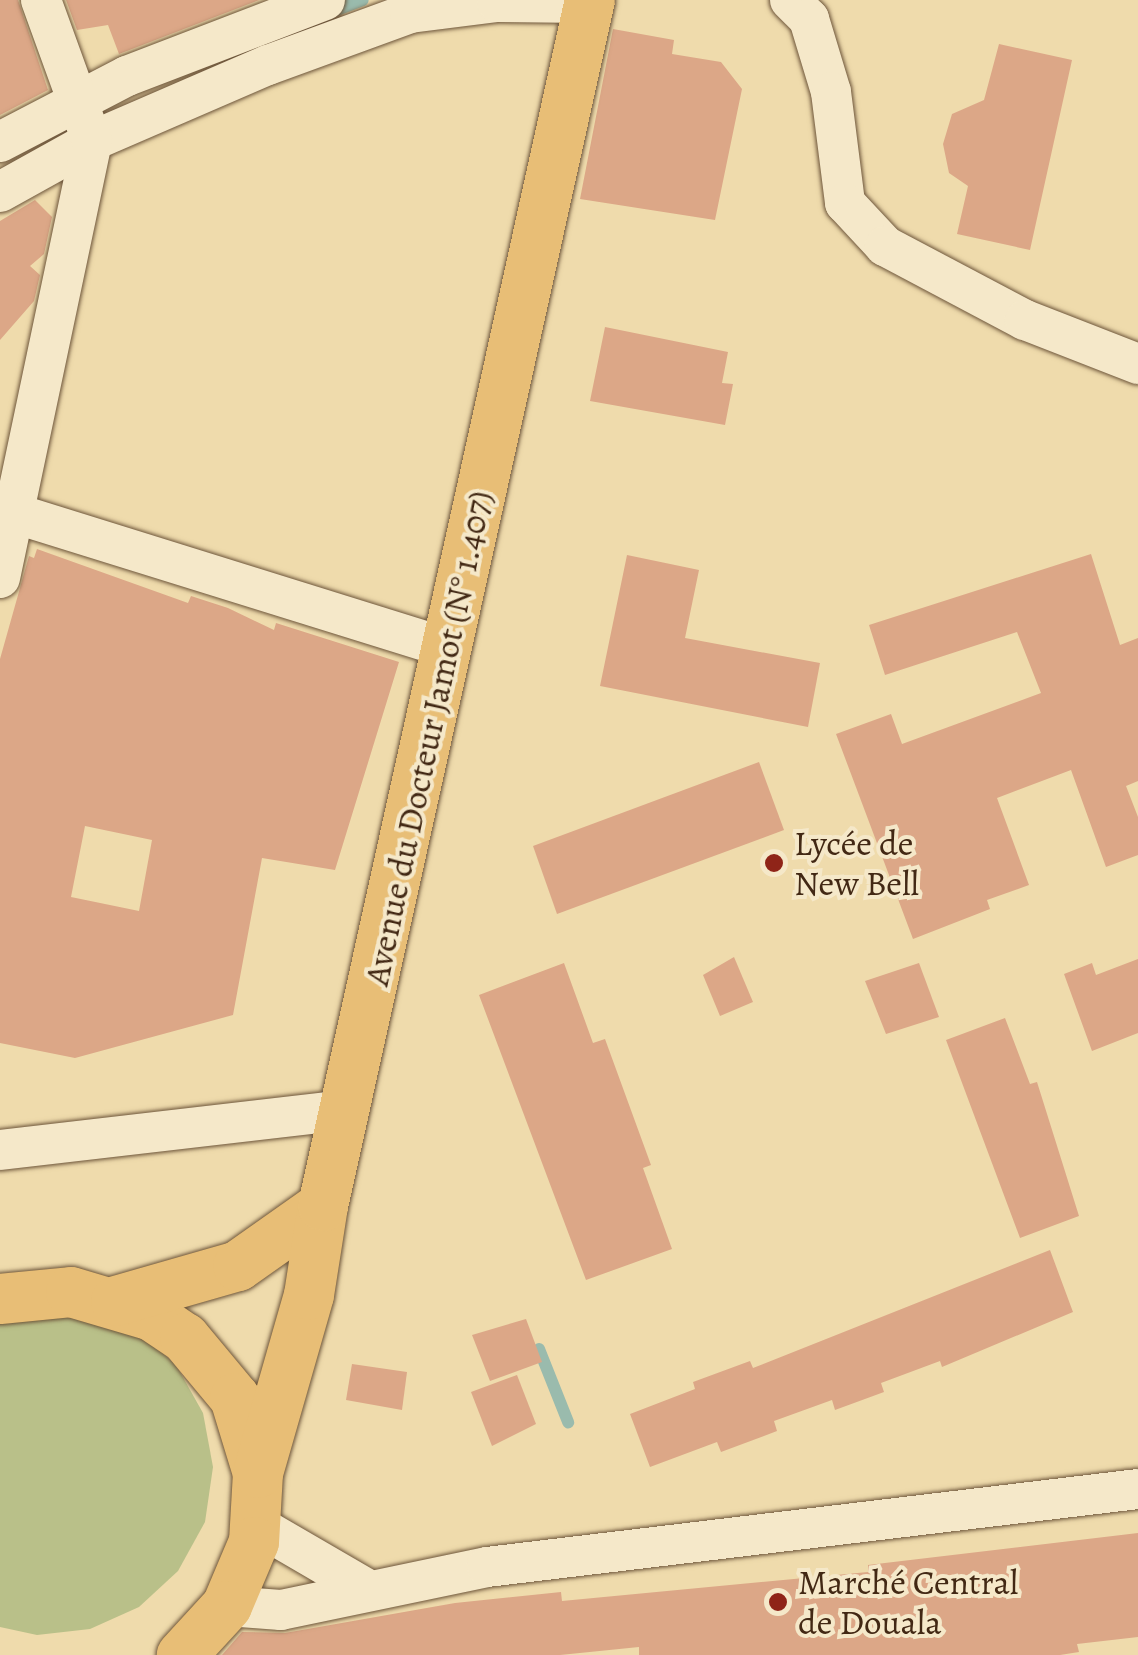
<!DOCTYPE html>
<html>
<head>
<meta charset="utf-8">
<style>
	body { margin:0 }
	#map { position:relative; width:1138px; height:1655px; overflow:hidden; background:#efdbac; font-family:Alegreya,serif }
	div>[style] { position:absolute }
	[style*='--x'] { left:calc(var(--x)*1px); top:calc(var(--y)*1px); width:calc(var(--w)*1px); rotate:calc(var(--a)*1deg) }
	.green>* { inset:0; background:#b9c089 }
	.stream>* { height:12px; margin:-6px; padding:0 6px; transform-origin:6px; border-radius:6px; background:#9abbad }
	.building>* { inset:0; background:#dca787 }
	.roads { filter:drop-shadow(0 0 2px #6d553a) drop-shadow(0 0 2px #6d553a) }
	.minor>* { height:40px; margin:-20px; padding:0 20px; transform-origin:20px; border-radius:20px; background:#f5e8c9 }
	.major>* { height:50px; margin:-25px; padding:0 25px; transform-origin:25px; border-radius:25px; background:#e8be76 }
	.dots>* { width:28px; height:28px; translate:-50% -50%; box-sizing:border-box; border:5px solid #f5e8c9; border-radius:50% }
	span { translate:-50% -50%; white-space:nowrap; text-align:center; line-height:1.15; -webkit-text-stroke:8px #f5e8c9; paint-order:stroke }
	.street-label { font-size:35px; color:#422814 }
	.poi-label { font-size:35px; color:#422814 }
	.left { translate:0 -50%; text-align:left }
</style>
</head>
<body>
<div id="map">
	<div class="green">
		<div style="clip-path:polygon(27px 1304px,134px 1328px,176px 1365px,203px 1413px,213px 1467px,205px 1522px,178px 1571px,139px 1607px,90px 1629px,37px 1635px,0 1627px,0 1312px)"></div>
	</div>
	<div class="stream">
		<div style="--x:329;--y:13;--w:36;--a:-21"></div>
		<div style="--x:539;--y:1349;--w:79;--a:68.3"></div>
	</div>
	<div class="building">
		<div style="clip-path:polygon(0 0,18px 0,48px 90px,0 115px)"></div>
		<div style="clip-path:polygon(66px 0,259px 0,119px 54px,108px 25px,77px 30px)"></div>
		<div style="clip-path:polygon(613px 29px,674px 40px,672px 54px,721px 62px,742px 89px,715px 220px,580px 199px)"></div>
		<div style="clip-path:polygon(999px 44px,1072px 60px,1030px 250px,957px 234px,968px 186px,949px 173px,943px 144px,952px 114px,984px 100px)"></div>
		<div style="clip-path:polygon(35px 200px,52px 217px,44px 254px,30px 266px,40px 275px,34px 301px,0 340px,0 221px)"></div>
		<div style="clip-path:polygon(605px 327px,728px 352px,722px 383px,733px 384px,725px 425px,590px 401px)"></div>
		<div style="clip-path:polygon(evenodd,37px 549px,188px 603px,191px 596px,228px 608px,274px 630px,276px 623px,399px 662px,335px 870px,262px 858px,233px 1015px,75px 1058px,0 1043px,0 659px,29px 556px,34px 558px,37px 549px,85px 826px,152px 840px,139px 911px,71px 897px,85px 826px)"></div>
		<div style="clip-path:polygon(1091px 554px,1120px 645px,1138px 638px,1138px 781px,1126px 786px,1138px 817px,1138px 855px,1106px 867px,1071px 770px,997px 798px,1029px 885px,987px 900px,990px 909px,913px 939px,836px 734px,891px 714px,902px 744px,1041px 693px,1017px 632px,885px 675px,869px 625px)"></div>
		<div style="clip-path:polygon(627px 555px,699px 570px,685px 638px,820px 663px,808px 727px,600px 686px)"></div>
		<div style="clip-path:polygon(759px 762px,784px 830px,557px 914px,533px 846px)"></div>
		<div style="clip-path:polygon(734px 957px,753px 1002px,720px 1016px,703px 975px)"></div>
		<div style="clip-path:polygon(1138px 959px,1138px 1033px,1092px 1051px,1064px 974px,1092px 963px,1096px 975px)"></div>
		<div style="clip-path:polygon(564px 963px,593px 1043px,605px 1039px,651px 1165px,643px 1168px,672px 1249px,586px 1280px,479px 995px)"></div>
		<div style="clip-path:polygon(919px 963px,939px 1017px,886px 1034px,865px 981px)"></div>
		<div style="clip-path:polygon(1005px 1018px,1030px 1084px,1037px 1082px,1079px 1216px,1020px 1238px,946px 1040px)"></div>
		<div style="clip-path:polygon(1050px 1250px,1073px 1312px,942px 1367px,940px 1361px,881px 1383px,884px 1392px,835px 1410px,832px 1400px,774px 1421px,777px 1431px,721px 1452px,717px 1442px,650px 1467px,630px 1414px,695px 1389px,693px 1382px,750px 1361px,753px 1368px)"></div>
		<div style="clip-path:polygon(526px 1319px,542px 1362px,490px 1381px,472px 1335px)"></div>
		<div style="clip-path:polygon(352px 1364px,407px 1372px,402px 1410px,346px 1400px)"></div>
		<div style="clip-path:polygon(517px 1375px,536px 1424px,492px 1446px,471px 1392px)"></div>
		<div style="clip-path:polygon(1138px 1533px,1138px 1637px,1077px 1644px,1079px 1652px,1060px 1655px,639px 1655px,639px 1647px,560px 1655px,222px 1655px,242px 1632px,285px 1633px,455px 1603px,561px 1592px,562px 1601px,868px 1572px,868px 1565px)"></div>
	</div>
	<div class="roads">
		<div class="minor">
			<div style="--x:790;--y:0;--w:27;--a:45"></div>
			<div style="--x:809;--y:19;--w:76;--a:73.2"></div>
			<div style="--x:831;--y:92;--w:112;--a:82.8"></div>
			<div style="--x:845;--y:203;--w:59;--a:47.1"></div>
			<div style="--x:885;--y:246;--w:158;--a:27.9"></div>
			<div style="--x:1025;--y:320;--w:121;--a:21.3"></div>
			<div style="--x:0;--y:142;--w:143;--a:-27.5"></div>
			<div style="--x:127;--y:76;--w:212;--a:-21"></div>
			<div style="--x:0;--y:192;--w:105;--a:-29"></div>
			<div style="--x:92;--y:141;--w:192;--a:-23.4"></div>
			<div style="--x:268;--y:65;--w:151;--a:-20.1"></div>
			<div style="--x:410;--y:13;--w:88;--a:-7.2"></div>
			<div style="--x:497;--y:2;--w:92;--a:0.6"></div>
			<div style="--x:17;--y:514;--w:450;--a:17.3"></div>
			<div style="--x:0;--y:578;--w:447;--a:-78.1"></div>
			<div style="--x:92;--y:141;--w:150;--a:-109.9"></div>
			<div style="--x:0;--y:1150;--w:348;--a:-6.6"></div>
			<div style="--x:255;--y:1524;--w:127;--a:30.2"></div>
			<div style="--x:227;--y:1606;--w:54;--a:4.2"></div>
			<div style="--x:281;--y:1610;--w:210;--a:-11.8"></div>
			<div style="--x:487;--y:1567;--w:656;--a:-6.83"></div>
		</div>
		<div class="major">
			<div style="--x:0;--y:1299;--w:71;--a:-5.6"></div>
			<div style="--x:71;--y:1292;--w:84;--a:16.5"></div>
			<div style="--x:152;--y:1316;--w:40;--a:34"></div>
			<div style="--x:185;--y:1338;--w:78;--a:50.2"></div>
			<div style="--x:235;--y:1398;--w:78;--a:73"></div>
			<div style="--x:258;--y:1473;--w:69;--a:93.3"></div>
			<div style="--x:254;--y:1542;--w:69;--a:112.9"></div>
			<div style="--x:227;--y:1606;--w:67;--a:132.6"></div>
			<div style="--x:116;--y:1301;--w:127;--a:-16"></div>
			<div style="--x:238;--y:1266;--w:104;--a:-35.2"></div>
			<div style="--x:258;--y:1473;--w:185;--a:-74"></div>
			<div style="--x:309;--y:1295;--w:90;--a:-81.1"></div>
			<div style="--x:323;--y:1206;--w:1235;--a:-77.52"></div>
		</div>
	</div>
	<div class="dots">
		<div style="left:774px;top:863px;background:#8f2418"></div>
		<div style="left:778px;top:1602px;background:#8f2418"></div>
	</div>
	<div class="street-label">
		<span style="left:428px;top:738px;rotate:-78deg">Avenue du Docteur Jamot (N° 1.407)</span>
	</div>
	<div class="poi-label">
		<span class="left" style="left:794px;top:863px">Lycée de<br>New Bell</span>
		<span class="left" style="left:798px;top:1602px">Marché Central<br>de Douala</span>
	</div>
</div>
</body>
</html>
